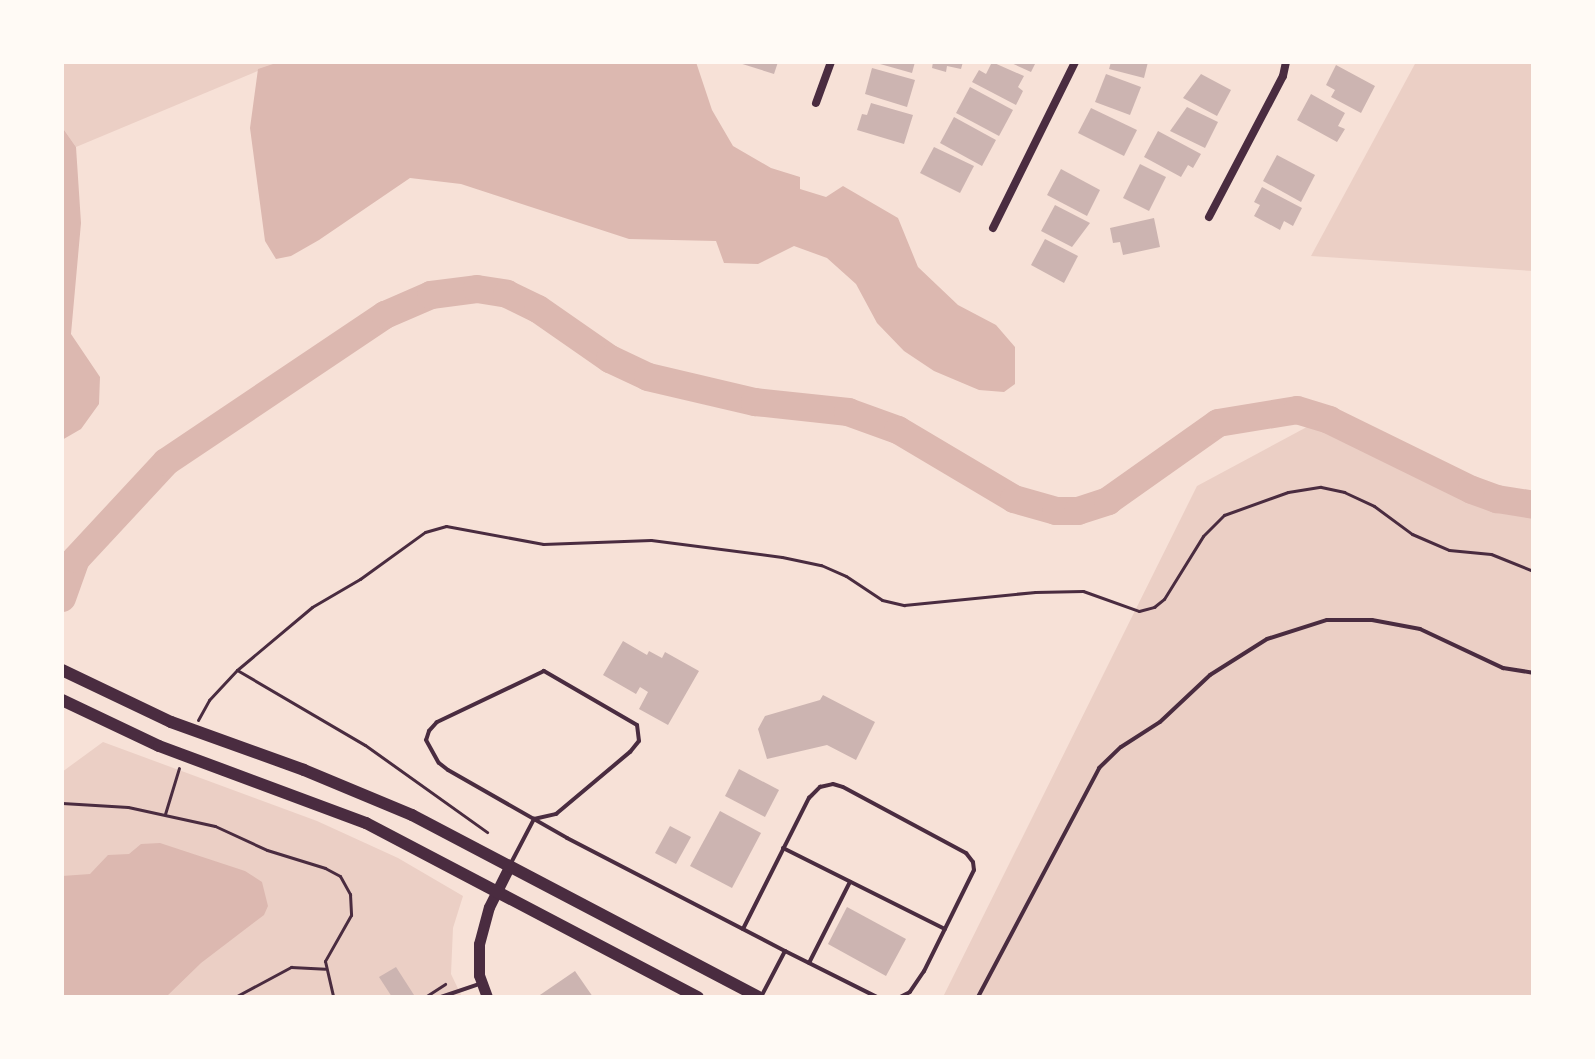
<!DOCTYPE html>
<html>
<head>
<meta charset="utf-8">
<style>
	body { margin:0 }
	#map { position:relative; width:1595px; height:1059px; overflow:hidden; background:#f7e1d7; font-family:Commissioner,sans-serif }
	div>[style] { position:absolute }
	[style*='--x'] { left:calc(var(--x)*1px); top:calc(var(--y)*1px); width:calc(var(--w)*1px); rotate:calc(var(--a)*1deg) }
	.green>* { inset:0; background:#ebcfc5 }
	.water>* { inset:0; background:#dcb8b0 }
	.river>* { height:28px; margin:-14px; padding:0 14px; transform-origin:14px; border-radius:14px; background:#dcb8b0 }
	.building>* { inset:0; background:#ccb4b1 }
	.path>* { height:3px; margin:-1.5px; padding:0 1.5px; transform-origin:1.5px; border-radius:1.5px; background:#4a2c40 }
	.service>* { height:4px; margin:-2px; padding:0 2px; transform-origin:2px; border-radius:2px; background:#4a2c40 }
	.minor>* { height:8px; margin:-4px; padding:0 4px; transform-origin:4px; border-radius:4px; background:#4a2c40 }
	.tertiary>* { height:11px; margin:-5.5px; padding:0 5.5px; transform-origin:5.5px; border-radius:5.5px; background:#4a2c40 }
	.secondary>* { height:12px; margin:-6px; padding:0 6px; transform-origin:6px; border-radius:6px; background:#4a2c40 }
	span { translate:-50% -50%; white-space:nowrap; text-align:center; line-height:1.15; -webkit-text-stroke:7px #fffaf5; paint-order:stroke }
	.frame { position:absolute; inset:0; border:64px solid #fffaf5; pointer-events:none }
</style>
</head>
<body>
<div id="map">
	<div class="green">
		<div style="clip-path:polygon(62px 62px,279px 62px,76px 147px,62px 127px)"></div>
		<div style="clip-path:polygon(1416px 62px,1533px 62px,1533px 271px,1311px 256px)"></div>
		<div style="clip-path:polygon(1318px 421px,1485px 492px,1533px 506px,1533px 997px,943px 997px,1197px 486px)"></div>
		<div style="clip-path:polygon(103px 742px,317px 821px,398px 858px,463px 896px,453px 928px,451px 974px,462px 997px,62px 997px,62px 772px)"></div>
	</div>
	<div class="water">
		<div style="clip-path:polygon(279px 62px,696px 62px,712px 110px,733px 146px,771px 168px,800px 177px,800px 189px,826px 197px,843px 186px,898px 218px,918px 267px,958px 305px,996px 325px,1015px 347px,1015px 384px,1004px 392px,979px 390px,934px 371px,904px 351px,877px 323px,856px 284px,827px 258px,794px 246px,758px 264px,724px 263px,716px 241px,629px 239px,461px 184px,410px 178px,319px 240px,291px 256px,276px 259px,265px 241px,250px 128px,258px 69px)"></div>
		<div style="clip-path:polygon(62px 127px,76px 147px,81px 223px,71px 334px,100px 377px,99px 404px,81px 429px,62px 440px)"></div>
		<div style="clip-path:polygon(160px 843px,245px 871px,262px 882px,268px 906px,264px 915px,201px 963px,166px 997px,62px 997px,62px 876px,90px 874px,108px 855px,129px 854px,141px 844px)"></div>
	</div>
	<div class="river">
		<div style="--x:62;--y:598;--w:41;--a:-70.3"></div>
		<div style="--x:76;--y:559;--w:132;--a:-47.1"></div>
		<div style="--x:166;--y:462;--w:264;--a:-33.9"></div>
		<div style="--x:385;--y:315;--w:50;--a:-23.5"></div>
		<div style="--x:431;--y:295;--w:46;--a:-7.4"></div>
		<div style="--x:477;--y:289;--w:30;--a:9"></div>
		<div style="--x:507;--y:294;--w:34;--a:26"></div>
		<div style="--x:538;--y:309;--w:88;--a:34.8"></div>
		<div style="--x:610;--y:359;--w:42;--a:25.3"></div>
		<div style="--x:648;--y:377;--w:110;--a:13.2"></div>
		<div style="--x:755;--y:402;--w:94;--a:6.1"></div>
		<div style="--x:848;--y:412;--w:53;--a:19.8"></div>
		<div style="--x:898;--y:430;--w:135;--a:30.7"></div>
		<div style="--x:1014;--y:499;--w:44;--a:15.9"></div>
		<div style="--x:1056;--y:511;--w:22;--a:0"></div>
		<div style="--x:1078;--y:511;--w:32;--a:-18"></div>
		<div style="--x:1108;--y:501;--w:135;--a:-35.3"></div>
		<div style="--x:1218;--y:423;--w:80;--a:-9.3"></div>
		<div style="--x:1297;--y:410;--w:34;--a:17"></div>
		<div style="--x:1329;--y:420;--w:159;--a:26.1"></div>
		<div style="--x:1472;--y:490;--w:27;--a:20"></div>
		<div style="--x:1497;--y:499;--w:36;--a:9"></div>
	</div>
	<div class="building">
		<div style="clip-path:polygon(736px 62px,778px 62px,774px 74px)"></div>
		<div style="clip-path:polygon(873px 62px,915px 62px,912px 73px)"></div>
		<div style="clip-path:polygon(933px 62px,963px 62px,961px 69px,947px 66px,946px 72px,932px 68px)"></div>
		<div style="clip-path:polygon(992px 62px,1024px 76px,1018px 87px,1023px 91px,1016px 105px,972px 82px,979px 70px,986px 74px)"></div>
		<div style="clip-path:polygon(1009px 62px,1036px 62px,1031px 72px)"></div>
		<div style="clip-path:polygon(1111px 62px,1148px 62px,1144px 78px,1109px 69px)"></div>
		<div style="clip-path:polygon(1336px 65px,1375px 86px,1361px 113px,1331px 97px,1335px 90px,1326px 85px)"></div>
		<div style="clip-path:polygon(872px 68px,915px 80px,907px 107px,865px 94px)"></div>
		<div style="clip-path:polygon(1106px 74px,1141px 87px,1130px 115px,1095px 102px)"></div>
		<div style="clip-path:polygon(1201px 74px,1231px 90px,1217px 116px,1183px 98px)"></div>
		<div style="clip-path:polygon(970px 87px,1013px 110px,999px 136px,956px 113px)"></div>
		<div style="clip-path:polygon(1311px 94px,1345px 113px,1338px 126px,1345px 129px,1337px 142px,1297px 120px)"></div>
		<div style="clip-path:polygon(871px 103px,913px 115px,904px 144px,857px 130px,862px 114px,867px 115px)"></div>
		<div style="clip-path:polygon(1187px 107px,1218px 122px,1205px 148px,1170px 131px)"></div>
		<div style="clip-path:polygon(1091px 108px,1137px 130px,1124px 156px,1078px 133px)"></div>
		<div style="clip-path:polygon(954px 117px,996px 140px,982px 166px,940px 143px)"></div>
		<div style="clip-path:polygon(1158px 131px,1201px 154px,1193px 168px,1188px 165px,1181px 177px,1144px 157px)"></div>
		<div style="clip-path:polygon(934px 147px,974px 166px,960px 193px,920px 173px)"></div>
		<div style="clip-path:polygon(1277px 155px,1315px 175px,1301px 202px,1263px 181px)"></div>
		<div style="clip-path:polygon(1140px 164px,1166px 177px,1149px 211px,1123px 198px)"></div>
		<div style="clip-path:polygon(1061px 169px,1100px 190px,1087px 216px,1047px 195px)"></div>
		<div style="clip-path:polygon(1262px 187px,1302px 208px,1293px 226px,1284px 221px,1280px 230px,1254px 216px,1260px 205px,1254px 202px)"></div>
		<div style="clip-path:polygon(1055px 205px,1090px 223px,1072px 247px,1041px 231px)"></div>
		<div style="clip-path:polygon(1154px 218px,1160px 247px,1123px 255px,1120px 242px,1113px 243px,1110px 228px)"></div>
		<div style="clip-path:polygon(1045px 239px,1078px 256px,1064px 283px,1031px 265px)"></div>
		<div style="clip-path:polygon(623px 641px,647px 655px,649px 651px,662px 658px,665px 652px,699px 671px,668px 725px,639px 709px,648px 692px,640px 687px,636px 694px,603px 675px)"></div>
		<div style="clip-path:polygon(823px 695px,875px 722px,856px 760px,827px 745px,767px 759px,758px 729px,765px 716px,820px 700px)"></div>
		<div style="clip-path:polygon(739px 769px,779px 790px,765px 817px,725px 796px)"></div>
		<div style="clip-path:polygon(720px 811px,761px 833px,732px 888px,690px 866px)"></div>
		<div style="clip-path:polygon(670px 826px,691px 837px,676px 864px,655px 853px)"></div>
		<div style="clip-path:polygon(847px 907px,906px 939px,886px 976px,828px 944px)"></div>
		<div style="clip-path:polygon(396px 967px,414px 995px,410px 997px,392px 997px,379px 977px)"></div>
		<div style="clip-path:polygon(575px 971px,593px 997px,537px 997px)"></div>
	</div>
	<div class="path">
		<div style="--x:237;--y:670;--w:148;--a:30.4"></div>
		<div style="--x:365;--y:745;--w:150;--a:35.5"></div>
		<div style="--x:198;--y:720;--w:23;--a:-61"></div>
		<div style="--x:209;--y:700;--w:41;--a:-47"></div>
		<div style="--x:237;--y:670;--w:98;--a:-40"></div>
		<div style="--x:312;--y:607;--w:56;--a:-30.3"></div>
		<div style="--x:360;--y:579;--w:80;--a:-35.9"></div>
		<div style="--x:425;--y:532;--w:22;--a:-16"></div>
		<div style="--x:446;--y:526;--w:99;--a:10.5"></div>
		<div style="--x:543;--y:544;--w:108;--a:-2.1"></div>
		<div style="--x:651;--y:540;--w:132;--a:7.4"></div>
		<div style="--x:782;--y:557;--w:40;--a:12"></div>
		<div style="--x:821;--y:565;--w:27;--a:24"></div>
		<div style="--x:846;--y:576;--w:43;--a:33.7"></div>
		<div style="--x:882;--y:600;--w:23;--a:13"></div>
		<div style="--x:904;--y:605;--w:132;--a:-5.7"></div>
		<div style="--x:1035;--y:592;--w:48;--a:-1.2"></div>
		<div style="--x:1083;--y:591;--w:59;--a:19.7"></div>
		<div style="--x:1139;--y:611;--w:16;--a:-15"></div>
		<div style="--x:1154;--y:607;--w:13;--a:-39"></div>
		<div style="--x:1164;--y:599;--w:74;--a:-58.2"></div>
		<div style="--x:1203;--y:536;--w:30;--a:-45"></div>
		<div style="--x:1224;--y:515;--w:68;--a:-19.8"></div>
		<div style="--x:1288;--y:492;--w:33;--a:-9"></div>
		<div style="--x:1321;--y:487;--w:24;--a:12"></div>
		<div style="--x:1344;--y:492;--w:33;--a:25"></div>
		<div style="--x:1374;--y:506;--w:47;--a:36.4"></div>
		<div style="--x:1412;--y:534;--w:40;--a:23.4"></div>
		<div style="--x:1449;--y:550;--w:42;--a:5.4"></div>
		<div style="--x:1491;--y:554;--w:45;--a:22"></div>
		<div style="--x:62;--y:803;--w:66;--a:3.5"></div>
		<div style="--x:128;--y:807;--w:89;--a:12.3"></div>
		<div style="--x:215;--y:826;--w:57;--a:24.8"></div>
		<div style="--x:267;--y:850;--w:61;--a:17.2"></div>
		<div style="--x:325;--y:868;--w:17;--a:28"></div>
		<div style="--x:340;--y:876;--w:21;--a:61"></div>
		<div style="--x:350;--y:894;--w:21;--a:87"></div>
		<div style="--x:351;--y:915;--w:53;--a:119.5"></div>
		<div style="--x:325;--y:961;--w:37;--a:77"></div>
		<div style="--x:165;--y:814;--w:48;--a:-73.1"></div>
		<div style="--x:235;--y:997;--w:64;--a:-28.2"></div>
		<div style="--x:291;--y:967;--w:34;--a:3"></div>
		<div style="--x:425;--y:997;--w:24;--a:-33"></div>
	</div>
	<div class="service">
		<div style="--x:534;--y:819;--w:23;--a:-13"></div>
		<div style="--x:556;--y:814;--w:97;--a:-40"></div>
		<div style="--x:630;--y:752;--w:14;--a:-51"></div>
		<div style="--x:639;--y:741;--w:16;--a:-97"></div>
		<div style="--x:637;--y:725;--w:108;--a:-149.9"></div>
		<div style="--x:544;--y:671;--w:119;--a:154.5"></div>
		<div style="--x:437;--y:722;--w:12;--a:132"></div>
		<div style="--x:429;--y:731;--w:9;--a:108"></div>
		<div style="--x:426;--y:740;--w:26;--a:61"></div>
		<div style="--x:439;--y:763;--w:11;--a:38"></div>
		<div style="--x:448;--y:770;--w:137;--a:29.7"></div>
		<div style="--x:567;--y:838;--w:246;--a:27.4"></div>
		<div style="--x:785;--y:951;--w:52;--a:117.6"></div>
		<div style="--x:783;--y:848;--w:181;--a:26.6"></div>
		<div style="--x:511;--y:863;--w:50;--a:-62.4"></div>
		<div style="--x:743;--y:929;--w:147;--a:-63.3"></div>
		<div style="--x:809;--y:798;--w:16;--a:-45"></div>
		<div style="--x:820;--y:787;--w:13;--a:-13"></div>
		<div style="--x:833;--y:784;--w:10;--a:17"></div>
		<div style="--x:843;--y:787;--w:140;--a:28.2"></div>
		<div style="--x:966;--y:853;--w:11;--a:52"></div>
		<div style="--x:973;--y:862;--w:8;--a:83"></div>
		<div style="--x:974;--y:870;--w:113;--a:116.3"></div>
		<div style="--x:924;--y:971;--w:25;--a:124"></div>
		<div style="--x:910;--y:992;--w:11;--a:153"></div>
		<div style="--x:785;--y:951;--w:103;--a:26.6"></div>
		<div style="--x:809;--y:963;--w:91;--a:-63.2"></div>
		<div style="--x:441;--y:997;--w:40;--a:-18.9"></div>
		<div style="--x:978;--y:997;--w:259;--a:-62.1"></div>
		<div style="--x:1099;--y:768;--w:30;--a:-44"></div>
		<div style="--x:1121;--y:747;--w:46;--a:-32.7"></div>
		<div style="--x:1160;--y:722;--w:69;--a:-43.2"></div>
		<div style="--x:1210;--y:675;--w:67;--a:-32.3"></div>
		<div style="--x:1267;--y:639;--w:63;--a:-17.6"></div>
		<div style="--x:1327;--y:620;--w:45;--a:0"></div>
		<div style="--x:1372;--y:620;--w:49;--a:10.6"></div>
		<div style="--x:1420;--y:629;--w:92;--a:25.2"></div>
		<div style="--x:1503;--y:668;--w:30;--a:9"></div>
	</div>
	<div class="minor">
		<div style="--x:816;--y:103;--w:44;--a:-69.9"></div>
		<div style="--x:1209;--y:217;--w:159;--a:-62.3"></div>
		<div style="--x:1283;--y:76;--w:14;--a:-78"></div>
		<div style="--x:993;--y:228;--w:185;--a:-63.7"></div>
	</div>
	<div class="tertiary">
		<div style="--x:487;--y:997;--w:23;--a:-110"></div>
		<div style="--x:479;--y:975;--w:31;--a:-90"></div>
		<div style="--x:479;--y:944;--w:38;--a:-75"></div>
		<div style="--x:489;--y:907;--w:45;--a:-63.4"></div>
	</div>
	<div class="secondary">
		<div style="--x:62;--y:670;--w:121;--a:25.5"></div>
		<div style="--x:171;--y:722;--w:141;--a:19.8"></div>
		<div style="--x:304;--y:770;--w:117;--a:22.6"></div>
		<div style="--x:412;--y:815;--w:391;--a:27.7"></div>
		<div style="--x:62;--y:700;--w:107;--a:25.4"></div>
		<div style="--x:159;--y:746;--w:221;--a:20.4"></div>
		<div style="--x:366;--y:823;--w:375;--a:27.7"></div>
	</div>
	<div class="frame"></div>
</div>
</body>
</html>
